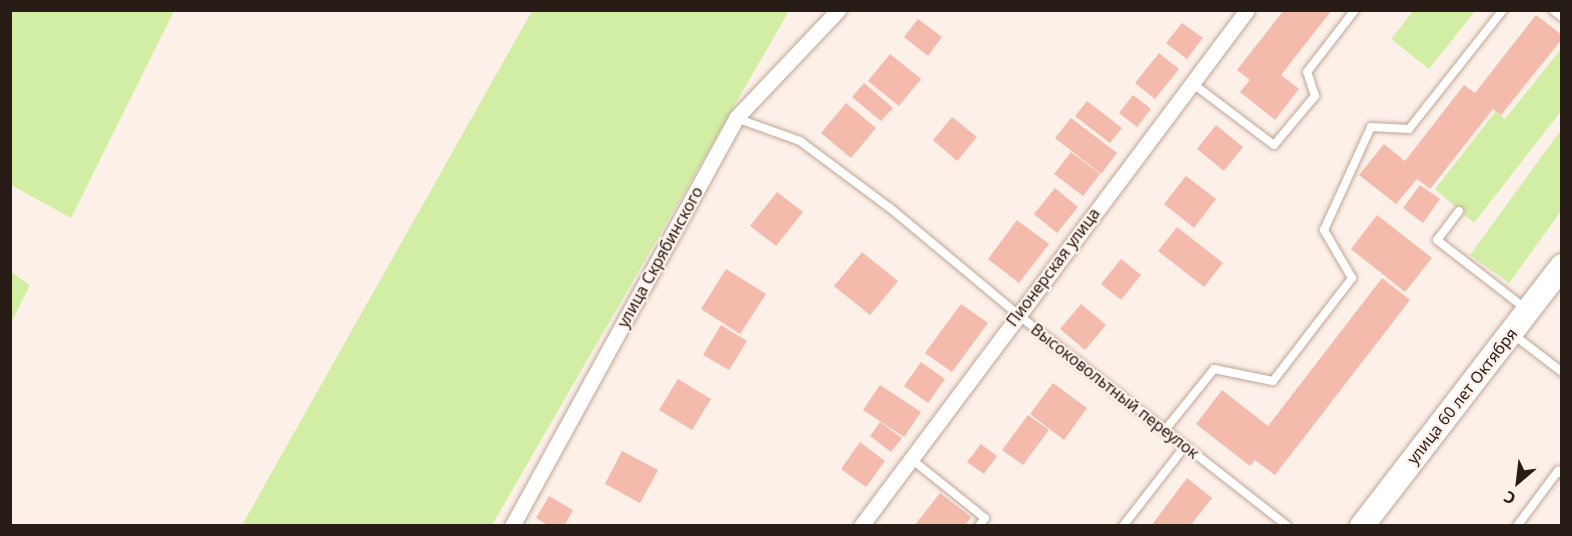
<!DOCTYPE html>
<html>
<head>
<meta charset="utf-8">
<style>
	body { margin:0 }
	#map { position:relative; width:1572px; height:536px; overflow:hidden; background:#fcf0e9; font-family:"Noto Sans",sans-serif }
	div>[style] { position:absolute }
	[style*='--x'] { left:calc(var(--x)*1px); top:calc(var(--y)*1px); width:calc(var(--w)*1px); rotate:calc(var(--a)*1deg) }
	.green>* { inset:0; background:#d2eea5 }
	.building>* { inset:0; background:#f4baac }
	.roads { filter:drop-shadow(0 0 2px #c1a694) drop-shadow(0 0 2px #c1a694) }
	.service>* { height:8px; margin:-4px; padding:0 4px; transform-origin:4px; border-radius:4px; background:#fff }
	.minor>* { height:15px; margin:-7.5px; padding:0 7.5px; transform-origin:7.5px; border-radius:7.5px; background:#fff }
	.primary>* { height:24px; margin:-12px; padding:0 12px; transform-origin:12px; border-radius:12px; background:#fff }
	span { translate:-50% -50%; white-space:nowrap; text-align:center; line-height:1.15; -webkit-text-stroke:4.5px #fcf0e9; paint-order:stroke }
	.street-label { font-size:16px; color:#271d16 }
	.frame { position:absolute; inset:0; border:12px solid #271d16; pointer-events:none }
	.north { position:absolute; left:1488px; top:452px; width:60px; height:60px; -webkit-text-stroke:4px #fcf0e9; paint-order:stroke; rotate:208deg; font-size:16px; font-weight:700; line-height:24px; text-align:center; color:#271d16 }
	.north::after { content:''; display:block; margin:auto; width:21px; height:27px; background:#271d16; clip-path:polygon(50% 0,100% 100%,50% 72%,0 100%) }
</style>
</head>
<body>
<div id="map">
	<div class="green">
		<div style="clip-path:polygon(10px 11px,174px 11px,71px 218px,11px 185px)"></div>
		<div style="clip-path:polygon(532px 11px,789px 11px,492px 525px,242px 525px)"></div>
		<div style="clip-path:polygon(1413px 11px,1475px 10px,1475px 11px,1429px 69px,1391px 39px)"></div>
		<div style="clip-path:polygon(1561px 49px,1561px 111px,1474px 223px,1435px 189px,1496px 111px,1505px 119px)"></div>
		<div style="clip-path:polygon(1561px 130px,1561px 211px,1509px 283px,1470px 255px)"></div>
		<div style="clip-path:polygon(11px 272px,30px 285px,11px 323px)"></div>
	</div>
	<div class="building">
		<div style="clip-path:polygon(1284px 10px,1332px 10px,1281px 75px,1299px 89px,1275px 120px,1240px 92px,1250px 80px,1237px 70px)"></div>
		<div style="clip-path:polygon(1536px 15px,1562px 35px,1562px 39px,1501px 115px,1493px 109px,1430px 189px,1417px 179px,1396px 204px,1359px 175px,1384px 144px,1405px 161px,1464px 85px,1475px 93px)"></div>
		<div style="clip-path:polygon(918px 19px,942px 37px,928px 56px,904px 37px)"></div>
		<div style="clip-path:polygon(1182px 23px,1203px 38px,1187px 59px,1166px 43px)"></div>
		<div style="clip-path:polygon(1159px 53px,1179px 69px,1155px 99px,1135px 83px)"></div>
		<div style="clip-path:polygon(890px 54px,921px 79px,899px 106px,868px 81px)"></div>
		<div style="clip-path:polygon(864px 83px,893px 108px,881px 121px,852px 97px)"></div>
		<div style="clip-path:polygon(1133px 95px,1151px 109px,1137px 127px,1119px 113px)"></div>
		<div style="clip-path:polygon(1087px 101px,1122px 128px,1110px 143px,1075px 116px)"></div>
		<div style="clip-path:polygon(846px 103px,876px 128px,851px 158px,821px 133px)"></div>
		<div style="clip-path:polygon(952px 117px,977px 137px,957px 161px,933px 140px)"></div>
		<div style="clip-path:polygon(1071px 118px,1117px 153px,1101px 174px,1055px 138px)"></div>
		<div style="clip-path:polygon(1216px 125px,1243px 147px,1224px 171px,1197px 149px)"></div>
		<div style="clip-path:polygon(1071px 152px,1100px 174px,1083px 196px,1054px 174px)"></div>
		<div style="clip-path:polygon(1186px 176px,1216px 199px,1194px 228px,1164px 204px)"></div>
		<div style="clip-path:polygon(1420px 185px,1440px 199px,1423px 223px,1403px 208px)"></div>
		<div style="clip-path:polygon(1055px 188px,1078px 207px,1057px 233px,1034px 214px)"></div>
		<div style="clip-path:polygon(777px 192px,803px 212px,776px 246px,750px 226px)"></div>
		<div style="clip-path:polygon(1377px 215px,1432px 258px,1405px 292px,1351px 249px)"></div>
		<div style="clip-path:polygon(1017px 220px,1049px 244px,1019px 283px,988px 259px)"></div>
		<div style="clip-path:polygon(1177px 227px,1223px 263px,1204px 287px,1158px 251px)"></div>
		<div style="clip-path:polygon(862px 252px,898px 281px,870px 315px,834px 286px)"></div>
		<div style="clip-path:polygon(1121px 259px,1141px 275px,1121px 300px,1101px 284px)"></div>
		<div style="clip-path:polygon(726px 269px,766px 294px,740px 334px,701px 309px)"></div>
		<div style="clip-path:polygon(1382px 278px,1410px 300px,1275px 475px,1255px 460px,1250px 466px,1196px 424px,1222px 390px,1268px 426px)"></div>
		<div style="clip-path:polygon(961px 304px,988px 323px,952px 372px,925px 353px)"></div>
		<div style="clip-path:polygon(1081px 304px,1106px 325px,1085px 350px,1060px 329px)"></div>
		<div style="clip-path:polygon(721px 325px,747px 341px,729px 370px,703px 355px)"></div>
		<div style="clip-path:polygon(921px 362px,945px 379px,928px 403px,904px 386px)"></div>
		<div style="clip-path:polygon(678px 379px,711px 399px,692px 430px,659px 410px)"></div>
		<div style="clip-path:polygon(1053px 383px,1087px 408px,1064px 440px,1030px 414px)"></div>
		<div style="clip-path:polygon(880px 385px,921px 412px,904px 437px,863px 410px)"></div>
		<div style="clip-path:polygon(1028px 415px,1049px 430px,1023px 465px,1002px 450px)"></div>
		<div style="clip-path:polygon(880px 422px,902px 438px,891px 452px,870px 436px)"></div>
		<div style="clip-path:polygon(860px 442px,885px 461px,866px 487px,841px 469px)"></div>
		<div style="clip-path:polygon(981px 444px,997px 456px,984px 474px,967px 462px)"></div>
		<div style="clip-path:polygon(622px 451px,658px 470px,640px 503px,605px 484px)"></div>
		<div style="clip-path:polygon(1187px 478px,1212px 498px,1190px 526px,1151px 526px)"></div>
		<div style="clip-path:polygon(940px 493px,971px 517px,965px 526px,914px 526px)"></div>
		<div style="clip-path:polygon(549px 496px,573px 510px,564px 526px,549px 526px,536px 518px)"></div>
	</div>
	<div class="roads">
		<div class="service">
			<div style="--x:1553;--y:10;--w:11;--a:38"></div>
			<div style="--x:1192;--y:83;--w:103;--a:37.1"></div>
			<div style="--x:1274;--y:145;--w:64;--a:-50.1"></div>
			<div style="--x:1315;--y:96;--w:25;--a:-108"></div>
			<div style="--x:1307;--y:72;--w:78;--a:-52.3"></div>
			<div style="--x:736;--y:118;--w:68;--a:19.8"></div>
			<div style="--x:800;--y:141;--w:112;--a:36.7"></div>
			<div style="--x:890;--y:208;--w:165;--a:39.8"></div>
			<div style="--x:1017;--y:314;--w:343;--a:38.1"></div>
			<div style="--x:1459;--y:211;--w:36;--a:127"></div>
			<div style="--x:1437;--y:240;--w:113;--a:37.8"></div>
			<div style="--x:1514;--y:335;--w:61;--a:37.6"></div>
			<div style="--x:1165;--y:430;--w:78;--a:-51.2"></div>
			<div style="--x:1214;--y:369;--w:60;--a:11.5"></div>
			<div style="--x:1273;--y:381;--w:130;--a:-52.5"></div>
			<div style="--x:1352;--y:278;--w:56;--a:-120.3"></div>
			<div style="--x:1324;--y:230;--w:113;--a:-65.5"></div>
			<div style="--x:1371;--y:127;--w:38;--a:3"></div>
			<div style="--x:1409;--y:129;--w:152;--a:-51.7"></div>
			<div style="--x:910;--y:458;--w:96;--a:38.7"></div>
			<div style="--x:985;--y:518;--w:10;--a:127"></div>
			<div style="--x:1123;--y:526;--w:101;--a:-52.2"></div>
			<div style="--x:1517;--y:526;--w:69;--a:-53.3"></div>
			<div style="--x:1558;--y:471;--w:5;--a:37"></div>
		</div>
		<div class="minor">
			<div style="--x:512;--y:526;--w:465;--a:-61.2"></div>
			<div style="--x:736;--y:118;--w:149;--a:-46.6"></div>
			<div style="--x:861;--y:526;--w:644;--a:-53.2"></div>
		</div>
		<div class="primary">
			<div style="--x:1362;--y:526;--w:328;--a:-52.4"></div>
		</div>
	</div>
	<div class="street-label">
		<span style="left:660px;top:257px;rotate:-61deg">улица Скрябинского</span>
		<span style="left:1053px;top:267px;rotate:-53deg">Пионерская улица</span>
		<span style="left:1115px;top:391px;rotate:38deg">Высоковольтный переулок</span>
		<span style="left:1462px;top:396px;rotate:-52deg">улица 60 лет Октября</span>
	</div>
	<div class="frame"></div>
	<div class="north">С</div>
</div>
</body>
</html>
